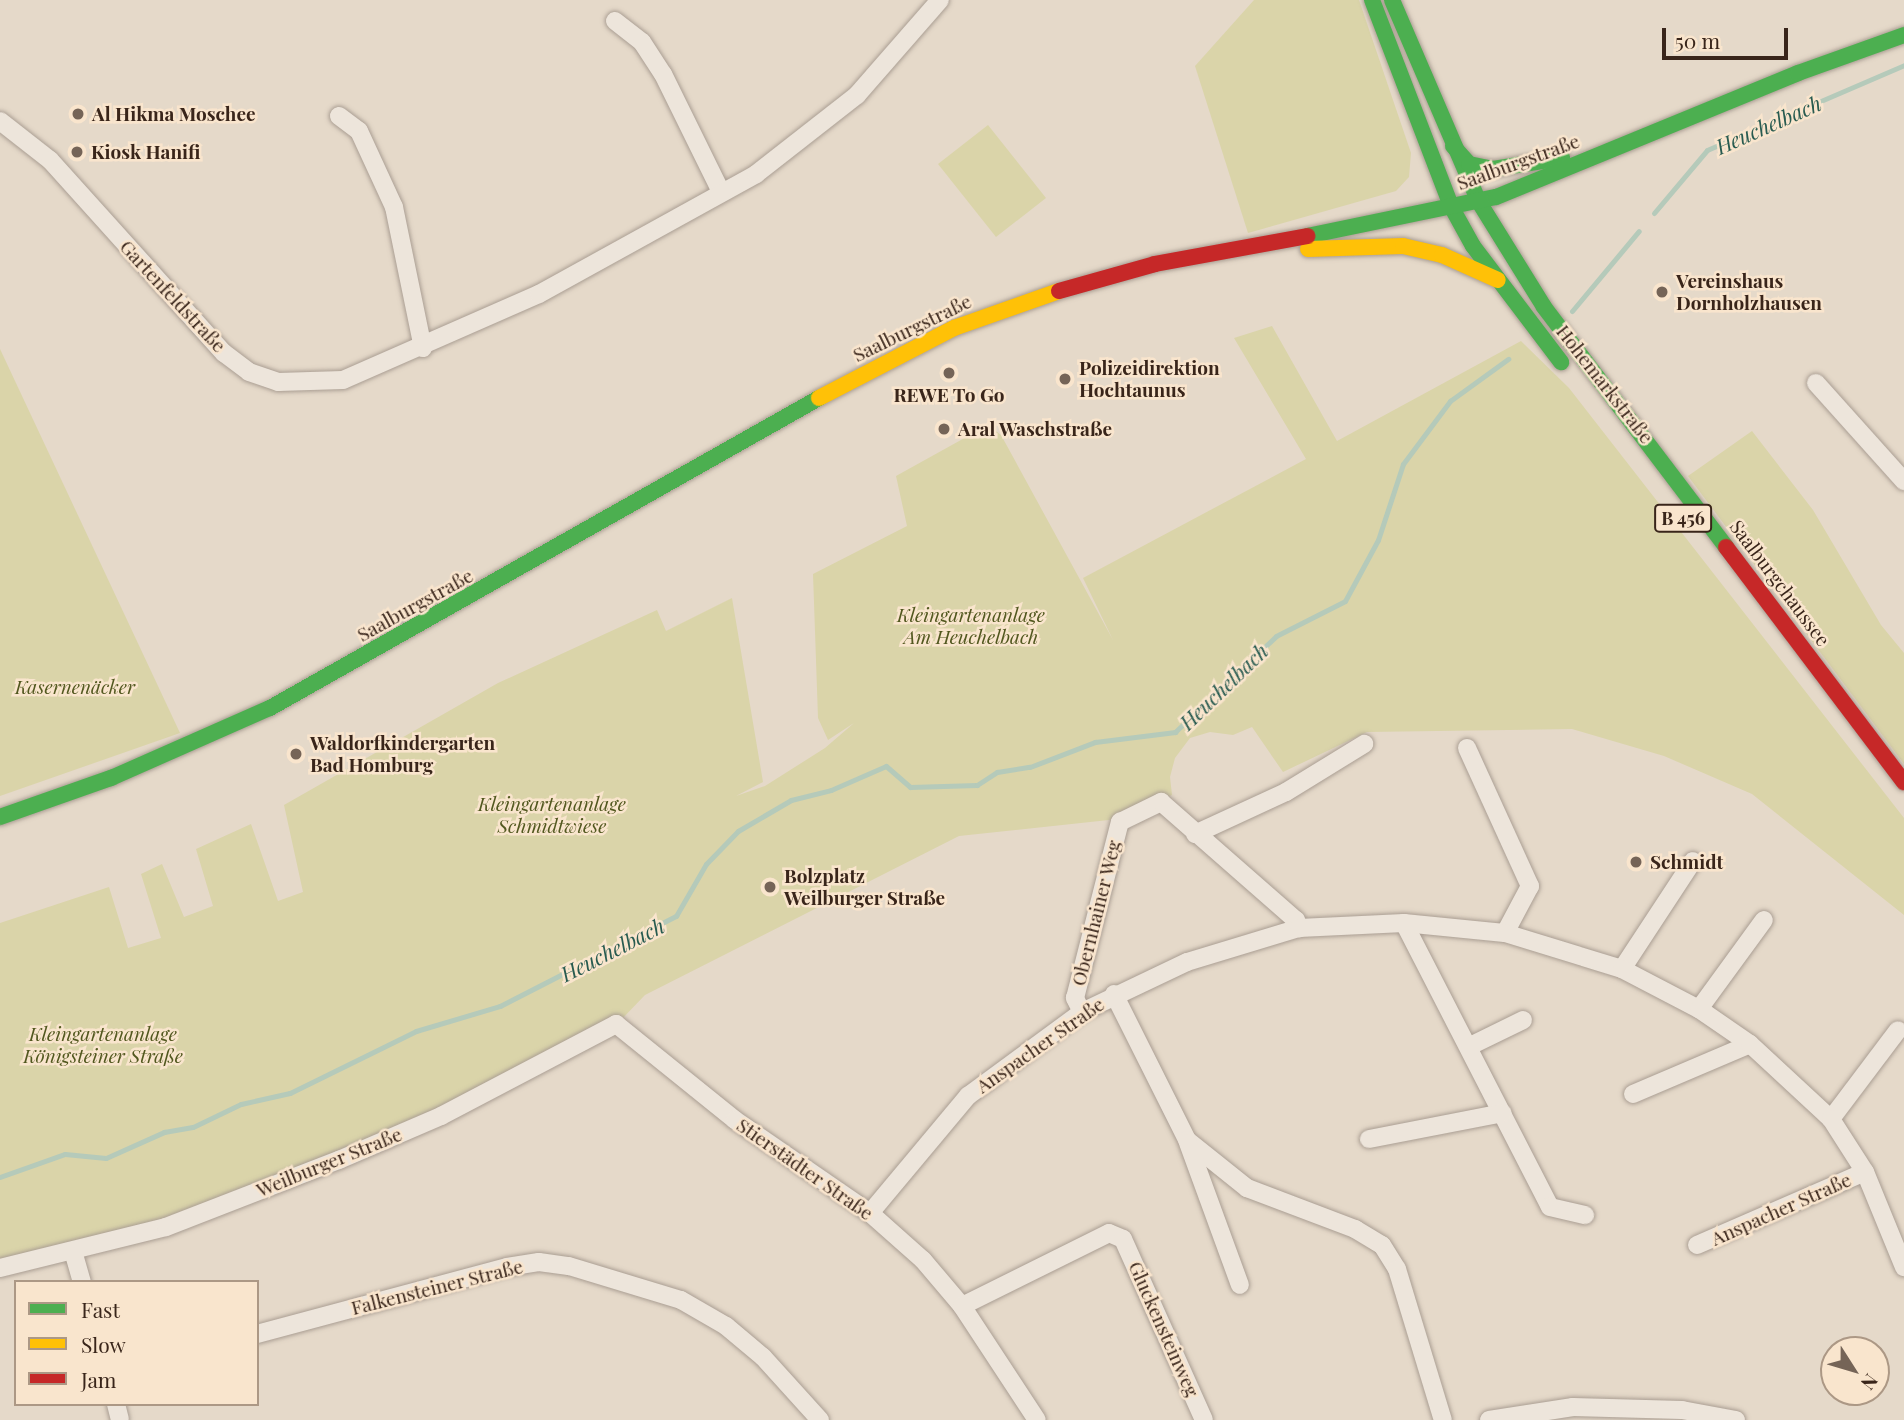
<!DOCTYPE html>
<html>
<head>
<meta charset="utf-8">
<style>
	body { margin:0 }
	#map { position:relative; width:1904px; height:1420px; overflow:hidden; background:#e5d9c9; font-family:"Playfair Display",serif }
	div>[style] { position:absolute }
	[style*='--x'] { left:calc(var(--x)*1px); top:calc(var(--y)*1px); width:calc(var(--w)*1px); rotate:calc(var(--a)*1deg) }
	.green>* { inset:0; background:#dad4a9 }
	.stream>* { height:5px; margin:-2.5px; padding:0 2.5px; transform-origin:2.5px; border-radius:2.5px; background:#b5caba }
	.roads { filter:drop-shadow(0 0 2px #aa9e93) drop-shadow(0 0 2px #aa9e93) }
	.street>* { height:18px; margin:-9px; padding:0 9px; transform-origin:9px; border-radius:9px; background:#ede5db }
	.fast>* { height:16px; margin:-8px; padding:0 8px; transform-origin:8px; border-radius:8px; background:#4caf50 }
	.slow>* { height:16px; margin:-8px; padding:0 8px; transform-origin:8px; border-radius:8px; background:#ffc107 }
	.jam>* { height:16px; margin:-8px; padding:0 8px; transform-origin:8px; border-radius:8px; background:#c62828 }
	.dots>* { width:19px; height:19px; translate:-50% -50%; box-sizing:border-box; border:4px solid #f9e5cd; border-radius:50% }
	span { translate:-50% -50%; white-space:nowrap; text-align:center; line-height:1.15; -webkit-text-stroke:5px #f9e5cd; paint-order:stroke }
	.shield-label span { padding:2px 5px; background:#f9e5cd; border:2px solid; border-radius:5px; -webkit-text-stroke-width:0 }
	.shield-label { font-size:18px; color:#39251a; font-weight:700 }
	.poi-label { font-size:19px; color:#39251a; font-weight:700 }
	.left { translate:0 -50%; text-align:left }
	.street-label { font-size:19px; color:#39251a }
	.park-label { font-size:19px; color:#52581f; font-style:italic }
	.water-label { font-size:21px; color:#285b50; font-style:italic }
	.legend { position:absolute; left:14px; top:1280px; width:245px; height:126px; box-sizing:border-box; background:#f9e5cd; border:2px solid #ac9885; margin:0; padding:9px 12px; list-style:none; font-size:21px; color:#39251a }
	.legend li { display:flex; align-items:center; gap:14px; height:35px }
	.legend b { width:35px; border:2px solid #ac9885 }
	.north { position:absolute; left:1820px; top:1336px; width:70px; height:70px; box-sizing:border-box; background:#f9e5cd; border:2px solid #ac9885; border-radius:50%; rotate:127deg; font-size:19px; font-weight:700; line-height:28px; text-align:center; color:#39251a }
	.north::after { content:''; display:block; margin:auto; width:24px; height:32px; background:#756457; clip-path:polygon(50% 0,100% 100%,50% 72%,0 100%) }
	.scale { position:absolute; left:1662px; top:28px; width:126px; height:32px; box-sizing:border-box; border:4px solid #39251a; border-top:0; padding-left:9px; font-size:21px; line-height:24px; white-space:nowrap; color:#39251a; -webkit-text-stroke:5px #f9e5cd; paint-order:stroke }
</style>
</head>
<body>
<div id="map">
	<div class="green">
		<div style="clip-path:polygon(1254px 0,1359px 0,1411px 153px,1409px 177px,1396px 191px,1248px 233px,1195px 66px)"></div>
		<div style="clip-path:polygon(988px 125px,1046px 198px,996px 237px,938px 164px)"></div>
		<div style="clip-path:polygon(1272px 326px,1337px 441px,1521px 341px,1569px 388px,1904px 818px,1904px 915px,1752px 794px,1664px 756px,1572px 729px,1367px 732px,1283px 772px,1252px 727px,1233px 735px,1210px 732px,1190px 738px,1175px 758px,1170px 777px,1172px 795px,1118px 819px,959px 836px,645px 995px,620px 1021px,538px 1067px,166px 1227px,0 1268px,0 923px,109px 887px,128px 948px,161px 938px,141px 874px,162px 864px,184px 917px,213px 906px,196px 849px,251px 824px,278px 901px,303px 892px,284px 805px,498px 683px,657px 610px,666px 631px,732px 598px,763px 782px,736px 796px,765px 786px,825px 748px,854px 723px,828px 740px,818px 718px,813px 574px,907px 526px,896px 476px,988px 425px,1001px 435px,1113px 640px,1083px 578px,1306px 459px,1234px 338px)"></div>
		<div style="clip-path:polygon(0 349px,180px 733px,0 796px)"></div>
		<div style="clip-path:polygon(1752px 431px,1813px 510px,1881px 625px,1904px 653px,1904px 764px,1688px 476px)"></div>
	</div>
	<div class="stream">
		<div style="--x:1654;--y:213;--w:82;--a:-49.9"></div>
		<div style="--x:1707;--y:150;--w:215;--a:-23.3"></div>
		<div style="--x:1572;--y:311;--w:104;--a:-50.1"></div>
		<div style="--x:0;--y:1177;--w:69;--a:-19.5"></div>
		<div style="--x:65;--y:1154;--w:41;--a:5.6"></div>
		<div style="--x:106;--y:1158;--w:64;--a:-24.1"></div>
		<div style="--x:164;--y:1132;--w:29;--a:-10"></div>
		<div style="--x:193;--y:1127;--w:53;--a:-25.6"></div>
		<div style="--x:241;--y:1104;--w:50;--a:-12.7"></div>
		<div style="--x:290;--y:1093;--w:140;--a:-26.2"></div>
		<div style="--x:416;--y:1031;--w:88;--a:-16.6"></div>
		<div style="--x:500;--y:1006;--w:198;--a:-27.1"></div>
		<div style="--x:676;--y:916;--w:60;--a:-60"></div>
		<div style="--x:706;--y:864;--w:46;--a:-45.9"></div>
		<div style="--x:738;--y:831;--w:61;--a:-30.3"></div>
		<div style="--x:791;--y:800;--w:41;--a:-14"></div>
		<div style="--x:831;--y:790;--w:60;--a:-23.6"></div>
		<div style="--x:886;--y:766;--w:32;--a:41"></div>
		<div style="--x:910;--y:787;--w:67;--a:-1.7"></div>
		<div style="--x:977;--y:785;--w:24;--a:-33"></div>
		<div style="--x:997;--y:772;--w:33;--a:-9"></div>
		<div style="--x:1030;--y:767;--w:70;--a:-21"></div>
		<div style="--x:1095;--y:742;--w:81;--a:-7.1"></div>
		<div style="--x:1175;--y:732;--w:139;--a:-43.5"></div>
		<div style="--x:1276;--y:636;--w:77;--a:-26.9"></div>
		<div style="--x:1345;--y:601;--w:69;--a:-61.6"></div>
		<div style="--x:1378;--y:540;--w:80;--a:-71.8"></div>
		<div style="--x:1403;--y:464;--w:79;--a:-53.3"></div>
		<div style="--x:1450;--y:401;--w:72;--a:-35.9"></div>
	</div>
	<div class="roads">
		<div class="street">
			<div style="--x:615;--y:21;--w:34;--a:38"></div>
			<div style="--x:642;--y:42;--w:38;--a:57"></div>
			<div style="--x:663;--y:74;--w:131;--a:63.8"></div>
			<div style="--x:339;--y:116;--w:25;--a:37"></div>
			<div style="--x:359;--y:131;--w:84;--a:65.3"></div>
			<div style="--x:394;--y:207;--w:144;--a:78.4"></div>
			<div style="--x:0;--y:121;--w:63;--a:38"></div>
			<div style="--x:50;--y:160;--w:260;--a:48"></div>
			<div style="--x:224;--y:353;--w:31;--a:37"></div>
			<div style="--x:249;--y:372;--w:31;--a:19"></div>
			<div style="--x:278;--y:382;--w:65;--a:-1.8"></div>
			<div style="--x:343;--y:380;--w:214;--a:-23.7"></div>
			<div style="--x:539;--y:294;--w:248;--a:-28.9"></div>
			<div style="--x:756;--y:174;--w:128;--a:-38"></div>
			<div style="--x:857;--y:95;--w:126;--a:-48.9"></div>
			<div style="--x:1816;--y:383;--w:132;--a:48.1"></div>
			<div style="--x:1467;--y:748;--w:152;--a:65.5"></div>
			<div style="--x:1530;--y:886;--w:53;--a:118"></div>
			<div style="--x:1195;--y:834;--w:100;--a:-24.8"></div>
			<div style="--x:1286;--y:792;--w:92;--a:-31.6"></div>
			<div style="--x:1404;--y:923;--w:319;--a:62.8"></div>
			<div style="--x:1550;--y:1207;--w:36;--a:13"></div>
			<div style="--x:1622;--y:969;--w:129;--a:-56.7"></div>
			<div style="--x:1114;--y:994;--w:163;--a:63.4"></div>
			<div style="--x:1187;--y:1140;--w:77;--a:38.7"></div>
			<div style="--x:1247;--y:1188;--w:116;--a:20.8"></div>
			<div style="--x:1355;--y:1229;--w:31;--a:31"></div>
			<div style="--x:1382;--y:1245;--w:28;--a:58"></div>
			<div style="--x:1397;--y:1269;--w:158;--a:73.1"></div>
			<div style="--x:1699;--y:1009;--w:110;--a:-53.9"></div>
			<div style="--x:1082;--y:1012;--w:16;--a:-117"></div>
			<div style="--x:1075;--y:998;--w:182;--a:-75.7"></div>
			<div style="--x:1120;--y:822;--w:46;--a:-26"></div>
			<div style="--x:1161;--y:802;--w:179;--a:41.2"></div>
			<div style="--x:1296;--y:920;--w:9;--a:69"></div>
			<div style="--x:1470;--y:1046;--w:59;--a:-26.1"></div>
			<div style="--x:1633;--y:1094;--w:127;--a:-23.1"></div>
			<div style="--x:1831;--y:1119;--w:111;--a:-53"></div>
			<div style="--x:1369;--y:1139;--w:136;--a:-11"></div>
			<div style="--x:1188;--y:1143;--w:151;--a:69.9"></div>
			<div style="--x:870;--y:1213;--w:153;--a:-50.1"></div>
			<div style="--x:968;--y:1096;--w:142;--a:-36.4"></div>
			<div style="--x:1082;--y:1012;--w:116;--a:-25.5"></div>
			<div style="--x:1187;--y:962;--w:117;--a:-16.9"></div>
			<div style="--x:1299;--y:928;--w:105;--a:-2.7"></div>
			<div style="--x:1404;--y:923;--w:101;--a:5.7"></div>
			<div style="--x:1505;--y:933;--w:122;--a:17.1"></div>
			<div style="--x:1622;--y:969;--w:87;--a:27.5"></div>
			<div style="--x:1699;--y:1009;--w:62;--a:34.5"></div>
			<div style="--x:1750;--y:1044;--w:110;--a:42.8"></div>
			<div style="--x:1831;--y:1119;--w:63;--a:57.3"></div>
			<div style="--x:1865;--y:1172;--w:103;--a:67.7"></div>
			<div style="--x:1697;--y:1245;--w:183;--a:-23.5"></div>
			<div style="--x:73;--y:1251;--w:32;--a:74"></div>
			<div style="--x:0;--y:1268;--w:171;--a:-13.9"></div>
			<div style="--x:166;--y:1227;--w:186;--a:-21.2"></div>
			<div style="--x:339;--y:1160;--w:111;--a:-23.3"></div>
			<div style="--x:441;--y:1116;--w:198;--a:-27.7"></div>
			<div style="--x:616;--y:1024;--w:153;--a:38.9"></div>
			<div style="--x:735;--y:1120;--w:164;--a:34.6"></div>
			<div style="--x:870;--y:1213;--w:71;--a:41.6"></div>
			<div style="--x:923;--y:1260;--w:60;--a:49.7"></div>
			<div style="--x:962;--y:1306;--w:136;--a:56.7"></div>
			<div style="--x:962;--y:1306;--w:164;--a:-26.4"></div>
			<div style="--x:1109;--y:1233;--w:15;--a:23"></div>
			<div style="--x:1123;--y:1239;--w:198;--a:65.9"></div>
			<div style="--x:257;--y:1334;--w:259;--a:-15"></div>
			<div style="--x:507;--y:1267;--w:32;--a:-9"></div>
			<div style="--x:539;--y:1262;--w:30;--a:8"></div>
			<div style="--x:569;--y:1266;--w:117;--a:16.9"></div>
			<div style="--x:681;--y:1300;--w:52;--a:30"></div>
			<div style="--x:726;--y:1326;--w:48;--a:40"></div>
			<div style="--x:763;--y:1357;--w:85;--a:47.9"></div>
			<div style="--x:116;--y:1404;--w:16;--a:76"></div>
			<div style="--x:1489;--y:1420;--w:85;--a:-8.8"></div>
			<div style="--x:1573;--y:1407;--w:109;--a:1.6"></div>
			<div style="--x:1682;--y:1410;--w:55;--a:10.5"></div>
		</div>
		<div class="fast">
			<div style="--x:1372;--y:0;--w:223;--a:69"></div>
			<div style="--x:1452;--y:208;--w:43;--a:61.1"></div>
			<div style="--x:1473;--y:246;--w:146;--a:52.8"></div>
			<div style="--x:1392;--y:0;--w:220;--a:66.7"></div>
			<div style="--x:1479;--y:202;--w:123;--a:58.2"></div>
			<div style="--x:1544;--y:307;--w:301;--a:52.8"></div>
			<div style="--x:1453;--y:146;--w:24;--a:48"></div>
			<div style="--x:1469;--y:164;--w:25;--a:12"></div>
			<div style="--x:1493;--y:169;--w:70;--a:-9.1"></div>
			<div style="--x:1307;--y:236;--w:193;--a:-11.7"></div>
			<div style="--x:1496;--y:197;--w:326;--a:-22.3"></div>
			<div style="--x:1798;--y:73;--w:113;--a:-19.7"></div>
			<div style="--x:0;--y:817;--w:118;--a:-19.4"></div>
			<div style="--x:111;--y:778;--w:174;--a:-23.8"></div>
			<div style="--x:270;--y:708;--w:630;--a:-29.45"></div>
		</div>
		<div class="slow">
			<div style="--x:1308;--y:249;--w:95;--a:-1.8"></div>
			<div style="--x:1403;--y:246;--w:40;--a:13"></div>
			<div style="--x:1442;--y:255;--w:61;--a:24.1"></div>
			<div style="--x:819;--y:398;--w:152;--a:-27.4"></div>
			<div style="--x:954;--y:328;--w:111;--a:-19.4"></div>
		</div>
		<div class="jam">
			<div style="--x:1059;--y:291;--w:100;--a:-15.7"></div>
			<div style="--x:1155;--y:264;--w:155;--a:-10.4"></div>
			<div style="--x:1726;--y:547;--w:295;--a:52.9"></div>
		</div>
	</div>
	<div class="dots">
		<div style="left:78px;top:114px;background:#756457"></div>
		<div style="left:77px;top:152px;background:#756457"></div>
		<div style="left:1662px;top:292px;background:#756457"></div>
		<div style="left:949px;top:373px;background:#756457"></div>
		<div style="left:1065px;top:379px;background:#756457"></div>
		<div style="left:944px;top:429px;background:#756457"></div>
		<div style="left:296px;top:754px;background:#756457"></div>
		<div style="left:1636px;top:862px;background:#756457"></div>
		<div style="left:770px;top:887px;background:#756457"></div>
	</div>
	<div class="shield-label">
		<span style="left:1683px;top:518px">B 456</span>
	</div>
	<div class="poi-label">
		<span class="left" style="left:92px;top:114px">Al Hikma Moschee</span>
		<span class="left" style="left:91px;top:152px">Kiosk Hanifi</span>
		<span class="left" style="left:1676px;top:292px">Vereinshaus<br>Dornholzhausen</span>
		<span class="left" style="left:1079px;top:379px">Polizeidirektion<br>Hochtaunus</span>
		<span style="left:949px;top:395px">REWE To Go</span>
		<span class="left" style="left:958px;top:429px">Aral Waschstraße</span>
		<span class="left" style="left:310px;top:754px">Waldorfkindergarten<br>Bad Homburg</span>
		<span class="left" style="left:1650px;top:862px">Schmidt</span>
		<span class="left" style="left:784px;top:887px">Bolzplatz<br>Weilburger Straße</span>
	</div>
	<div class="street-label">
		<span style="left:1518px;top:162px;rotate:-20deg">Saalburgstraße</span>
		<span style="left:173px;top:296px;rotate:47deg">Gartenfeldstraße</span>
		<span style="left:912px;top:328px;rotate:-26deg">Saalburgstraße</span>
		<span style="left:1605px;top:384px;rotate:52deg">Hohemarkstraße</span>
		<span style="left:1780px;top:583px;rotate:53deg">Saalburgchaussee</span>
		<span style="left:415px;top:605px;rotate:-29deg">Saalburgstraße</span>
		<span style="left:1096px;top:913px;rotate:-76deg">Obernhainer Weg</span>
		<span style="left:1040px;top:1045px;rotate:-35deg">Anspacher Straße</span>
		<span style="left:329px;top:1162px;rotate:-22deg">Weilburger Straße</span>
		<span style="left:805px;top:1169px;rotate:35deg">Stierstädter Straße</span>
		<span style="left:1781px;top:1209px;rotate:-24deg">Anspacher Straße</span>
		<span style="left:437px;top:1287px;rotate:-14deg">Falkensteiner Straße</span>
		<span style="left:1164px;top:1329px;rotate:66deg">Gluckensteinweg</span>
	</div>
	<div class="park-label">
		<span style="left:971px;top:626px">Kleingartenanlage<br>Am Heuchelbach</span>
		<span style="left:75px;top:687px">Kasernenäcker</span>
		<span style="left:552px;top:815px">Kleingartenanlage<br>Schmidtwiese</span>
		<span style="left:103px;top:1045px">Kleingartenanlage<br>Königsteiner Straße</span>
	</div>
	<div class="water-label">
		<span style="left:1768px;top:124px;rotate:-24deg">Heuchelbach</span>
		<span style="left:1223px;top:686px;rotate:-44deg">Heuchelbach</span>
		<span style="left:612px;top:949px;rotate:-27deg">Heuchelbach</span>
	</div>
	<ul class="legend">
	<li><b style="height:9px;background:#4caf50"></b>Fast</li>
	<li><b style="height:9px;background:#ffc107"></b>Slow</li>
	<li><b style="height:9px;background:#c62828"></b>Jam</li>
	</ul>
	<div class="north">N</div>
	<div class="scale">50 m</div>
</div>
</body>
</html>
